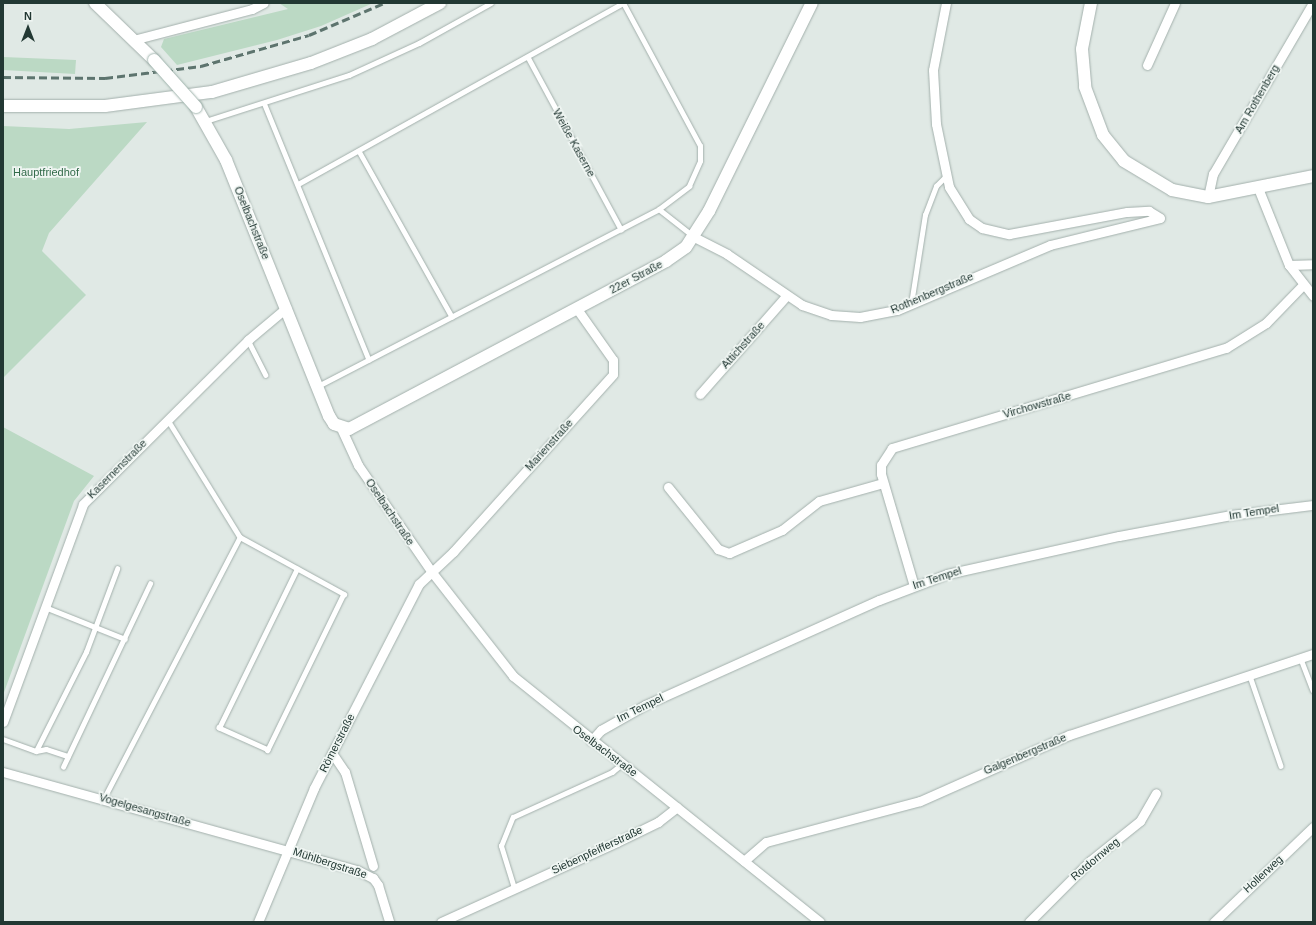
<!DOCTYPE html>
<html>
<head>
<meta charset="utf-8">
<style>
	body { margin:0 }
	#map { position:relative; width:1316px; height:925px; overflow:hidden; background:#e0e9e5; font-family:Arial,sans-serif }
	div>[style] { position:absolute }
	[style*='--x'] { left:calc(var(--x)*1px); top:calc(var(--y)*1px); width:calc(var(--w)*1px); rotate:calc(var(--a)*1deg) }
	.green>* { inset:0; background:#bbd9c4 }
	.roads { filter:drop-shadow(0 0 1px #a3b0ac) drop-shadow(0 0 1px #a3b0ac) }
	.lane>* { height:4.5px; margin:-2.25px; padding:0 2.25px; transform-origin:2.25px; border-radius:2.25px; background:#fff }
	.street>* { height:9px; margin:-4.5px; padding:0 4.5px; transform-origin:4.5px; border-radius:4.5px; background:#fff }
	.secondary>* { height:12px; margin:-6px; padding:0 6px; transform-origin:6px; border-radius:6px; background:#fff }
	.rail>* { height:3px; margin-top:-1.5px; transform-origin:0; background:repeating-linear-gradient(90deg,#5d746e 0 8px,transparent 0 12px) }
	.bridges { filter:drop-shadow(0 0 1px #a0b4ad) drop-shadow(0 0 1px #a0b4ad) }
	.secondary-bridge>* { height:12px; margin:-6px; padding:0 6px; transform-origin:6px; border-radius:6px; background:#fff }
	span { translate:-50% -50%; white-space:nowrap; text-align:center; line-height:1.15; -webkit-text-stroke:3.5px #f0f6f3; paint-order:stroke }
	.street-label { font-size:11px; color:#223833 }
	.park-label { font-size:11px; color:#316a49 }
	.frame { position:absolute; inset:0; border:4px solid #223833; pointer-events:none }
	.north { position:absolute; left:8px; top:8px; width:40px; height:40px; -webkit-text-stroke:3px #f0f6f3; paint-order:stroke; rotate:0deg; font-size:11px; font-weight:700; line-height:16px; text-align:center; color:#223833 }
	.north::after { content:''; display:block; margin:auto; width:14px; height:18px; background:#223833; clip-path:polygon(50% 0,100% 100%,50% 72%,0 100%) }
</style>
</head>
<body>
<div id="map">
	<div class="green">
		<div style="clip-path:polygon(279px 3px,373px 3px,321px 26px,277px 40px,177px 65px,161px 47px,164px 39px,288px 9px)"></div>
		<div style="clip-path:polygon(3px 57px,76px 60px,75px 74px,3px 70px)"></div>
		<div style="clip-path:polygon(147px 122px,49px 233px,42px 251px,86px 295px,3px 378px,3px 126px,69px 129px)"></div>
		<div style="clip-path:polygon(3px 427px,94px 476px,74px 501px,3px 695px)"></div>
	</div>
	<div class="roads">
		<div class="lane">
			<div style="--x:528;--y:57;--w:196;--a:61.6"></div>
			<div style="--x:265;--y:105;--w:275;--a:67.8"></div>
			<div style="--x:206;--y:121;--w:150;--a:-17.8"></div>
			<div style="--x:349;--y:75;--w:77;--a:-24.6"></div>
			<div style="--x:419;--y:43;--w:82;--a:-29.1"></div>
			<div style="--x:359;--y:151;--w:190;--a:60.7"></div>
			<div style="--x:298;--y:184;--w:372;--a:-29.1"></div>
			<div style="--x:659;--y:209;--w:42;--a:38.2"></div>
			<div style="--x:911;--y:304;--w:90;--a:-81.1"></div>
			<div style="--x:925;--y:215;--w:31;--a:-69"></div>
			<div style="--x:936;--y:186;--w:14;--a:-45"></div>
			<div style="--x:248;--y:340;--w:39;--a:63"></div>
			<div style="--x:318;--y:386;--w:384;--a:-27.4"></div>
			<div style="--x:659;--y:209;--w:38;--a:-37"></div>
			<div style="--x:689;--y:186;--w:27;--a:-66"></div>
			<div style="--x:700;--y:161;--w:15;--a:-90"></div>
			<div style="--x:700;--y:146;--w:160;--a:-118.3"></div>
			<div style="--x:168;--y:420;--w:137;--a:58.4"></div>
			<div style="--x:240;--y:537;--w:119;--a:28.7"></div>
			<div style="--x:344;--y:594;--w:174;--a:116"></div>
			<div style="--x:268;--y:750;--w:54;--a:-155.8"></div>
			<div style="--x:219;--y:728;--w:177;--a:-63.9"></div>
			<div style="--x:45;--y:607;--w:86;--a:21.8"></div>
			<div style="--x:1301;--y:659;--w:33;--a:69"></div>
			<div style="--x:1250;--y:676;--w:95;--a:71"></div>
			<div style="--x:3;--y:739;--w:35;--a:20"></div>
			<div style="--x:36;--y:751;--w:111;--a:-63.2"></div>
			<div style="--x:86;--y:652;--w:89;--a:-69.5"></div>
			<div style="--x:36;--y:751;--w:10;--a:-11"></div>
			<div style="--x:46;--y:749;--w:23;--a:18"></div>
			<div style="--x:63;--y:767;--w:203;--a:-64.6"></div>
			<div style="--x:104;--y:798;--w:294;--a:-62.5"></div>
			<div style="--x:514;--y:888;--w:44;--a:-107.2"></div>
			<div style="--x:501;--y:846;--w:31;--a:-68"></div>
			<div style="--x:513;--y:817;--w:109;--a:-24.4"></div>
			<div style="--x:612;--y:772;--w:13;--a:-39"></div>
		</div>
		<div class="street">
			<div style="--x:946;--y:3;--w:68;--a:101"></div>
			<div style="--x:933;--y:70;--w:54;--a:86.8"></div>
			<div style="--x:936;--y:124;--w:64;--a:78.3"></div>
			<div style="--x:949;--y:187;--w:38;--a:58"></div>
			<div style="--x:969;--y:219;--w:16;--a:35"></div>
			<div style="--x:982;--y:228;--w:28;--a:13"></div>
			<div style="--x:1009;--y:234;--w:120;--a:-10.6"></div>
			<div style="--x:1127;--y:212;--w:22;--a:-3"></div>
			<div style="--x:1149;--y:211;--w:13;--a:32"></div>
			<div style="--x:133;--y:40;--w:123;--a:-14.6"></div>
			<div style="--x:252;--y:9;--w:13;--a:-27"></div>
			<div style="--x:1147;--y:65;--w:68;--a:-65.7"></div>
			<div style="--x:1258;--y:188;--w:83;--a:68.1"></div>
			<div style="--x:1289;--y:265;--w:39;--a:52"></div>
			<div style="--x:1208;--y:197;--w:24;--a:-78"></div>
			<div style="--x:1213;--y:174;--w:198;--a:-59.7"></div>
			<div style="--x:694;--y:237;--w:37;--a:27"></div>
			<div style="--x:727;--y:254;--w:91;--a:34.2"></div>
			<div style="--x:802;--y:305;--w:31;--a:19"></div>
			<div style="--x:831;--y:315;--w:29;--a:4"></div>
			<div style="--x:860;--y:317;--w:38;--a:-11"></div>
			<div style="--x:897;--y:310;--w:166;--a:-23"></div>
			<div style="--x:1050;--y:245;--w:113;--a:-13.8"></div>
			<div style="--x:1289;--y:265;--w:24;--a:-2"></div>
			<div style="--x:700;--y:394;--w:130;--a:-48.7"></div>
			<div style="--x:341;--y:428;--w:41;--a:65.3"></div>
			<div style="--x:358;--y:465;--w:129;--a:55.4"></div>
			<div style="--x:431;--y:571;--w:133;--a:52"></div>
			<div style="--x:513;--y:676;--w:393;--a:38.7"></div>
			<div style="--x:668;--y:487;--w:80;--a:51.1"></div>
			<div style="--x:718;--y:549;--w:12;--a:20"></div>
			<div style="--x:729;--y:553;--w:58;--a:-23.5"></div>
			<div style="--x:782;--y:530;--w:47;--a:-38.1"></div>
			<div style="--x:819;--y:501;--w:66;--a:-15.7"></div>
			<div style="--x:914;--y:586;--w:117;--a:-106.4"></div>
			<div style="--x:881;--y:474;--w:9;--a:-90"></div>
			<div style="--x:881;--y:465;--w:20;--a:-57"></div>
			<div style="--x:892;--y:448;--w:349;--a:-16.7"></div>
			<div style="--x:1226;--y:348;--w:47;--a:-32"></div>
			<div style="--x:1266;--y:323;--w:52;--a:-45.8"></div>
			<div style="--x:3;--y:722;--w:232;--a:-69.8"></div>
			<div style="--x:83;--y:504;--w:233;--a:-44.8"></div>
			<div style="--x:248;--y:340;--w:50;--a:-40.1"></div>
			<div style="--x:591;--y:741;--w:15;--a:-48"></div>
			<div style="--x:601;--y:730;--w:51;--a:-29.6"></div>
			<div style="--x:645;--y:705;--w:256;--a:-24.2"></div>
			<div style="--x:879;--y:600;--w:73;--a:-20.9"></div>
			<div style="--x:947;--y:574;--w:176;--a:-12.5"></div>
			<div style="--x:1119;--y:536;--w:114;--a:-10.6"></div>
			<div style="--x:1231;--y:515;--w:83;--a:-7"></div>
			<div style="--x:332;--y:753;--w:23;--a:56"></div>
			<div style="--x:345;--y:772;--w:98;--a:73.4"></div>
			<div style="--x:3;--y:772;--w:367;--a:15.5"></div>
			<div style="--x:357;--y:870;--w:18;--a:27"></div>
			<div style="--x:373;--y:878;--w:9;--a:54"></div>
			<div style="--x:378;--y:885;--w:39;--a:73"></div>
			<div style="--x:744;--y:861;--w:29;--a:-41"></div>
			<div style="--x:766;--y:842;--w:159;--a:-14.9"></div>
			<div style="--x:920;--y:801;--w:163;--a:-23.9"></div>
			<div style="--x:1069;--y:735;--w:257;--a:-18.4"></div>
			<div style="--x:258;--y:922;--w:145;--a:-67.3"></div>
			<div style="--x:314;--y:788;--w:229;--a:-62.8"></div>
			<div style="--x:419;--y:584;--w:47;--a:-43.3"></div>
			<div style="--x:453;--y:552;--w:239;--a:-48"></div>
			<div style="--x:613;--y:374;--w:14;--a:-90"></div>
			<div style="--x:613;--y:360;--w:62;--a:-125.2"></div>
			<div style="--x:441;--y:922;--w:193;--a:-24.4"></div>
			<div style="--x:617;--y:842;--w:46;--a:-26"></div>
			<div style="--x:658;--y:822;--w:24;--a:-38"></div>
			<div style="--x:1029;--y:922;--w:86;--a:-45"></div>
			<div style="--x:1090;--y:861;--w:64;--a:-38.7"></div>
			<div style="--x:1140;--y:821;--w:32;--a:-60"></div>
			<div style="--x:1214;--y:922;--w:137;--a:-43.8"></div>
		</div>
		<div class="secondary">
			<div style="--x:95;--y:3;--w:82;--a:44"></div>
			<div style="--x:1091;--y:3;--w:47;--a:101.1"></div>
			<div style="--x:1082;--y:49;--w:38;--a:85"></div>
			<div style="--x:1085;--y:87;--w:51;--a:69.4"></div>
			<div style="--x:1103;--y:135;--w:33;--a:51"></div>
			<div style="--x:1124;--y:161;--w:56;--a:31.1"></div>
			<div style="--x:1172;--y:190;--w:37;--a:11"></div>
			<div style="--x:1208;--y:197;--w:107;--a:-11.3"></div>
			<div style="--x:3;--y:106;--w:102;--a:0"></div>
			<div style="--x:105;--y:106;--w:108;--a:-7.5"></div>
			<div style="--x:212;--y:92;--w:103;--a:-16.3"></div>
			<div style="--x:311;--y:63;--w:66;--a:-21.5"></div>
			<div style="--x:372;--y:39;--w:77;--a:-27.9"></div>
			<div style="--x:196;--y:107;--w:61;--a:60.5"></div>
			<div style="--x:226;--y:160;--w:276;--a:68.1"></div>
			<div style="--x:329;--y:416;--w:9;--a:58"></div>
			<div style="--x:334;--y:424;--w:16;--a:18"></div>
			<div style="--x:349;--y:429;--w:359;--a:-27.9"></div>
			<div style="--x:666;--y:261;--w:24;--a:-35"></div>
			<div style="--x:686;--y:247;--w:43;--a:-57.4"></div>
			<div style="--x:709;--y:211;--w:232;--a:-63.7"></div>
		</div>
	</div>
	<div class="rail">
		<div style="--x:3;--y:77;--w:102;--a:0.6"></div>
		<div style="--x:105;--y:78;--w:97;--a:-7.1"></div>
		<div style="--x:201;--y:66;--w:112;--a:-16"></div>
		<div style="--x:309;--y:35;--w:82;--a:-23.1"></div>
	</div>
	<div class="bridges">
		<div class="secondary-bridge">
			<div style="--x:154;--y:60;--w:63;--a:48.2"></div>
		</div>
	</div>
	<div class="street-label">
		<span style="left:1257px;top:99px;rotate:-60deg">Am Rothenberg</span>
		<span style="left:574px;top:143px;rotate:61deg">Weiße Kaserne</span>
		<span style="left:252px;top:223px;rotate:68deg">Oselbachstraße</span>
		<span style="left:636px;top:277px;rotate:-28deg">22er Straße</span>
		<span style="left:932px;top:293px;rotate:-23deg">Rothenbergstraße</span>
		<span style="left:743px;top:345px;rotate:-48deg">Attichstraße</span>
		<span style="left:1037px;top:405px;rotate:-16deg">Virchowstraße</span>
		<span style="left:549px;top:445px;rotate:-48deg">Marienstraße</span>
		<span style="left:117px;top:469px;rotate:-45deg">Kasernenstraße</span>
		<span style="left:390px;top:512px;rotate:56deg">Oselbachstraße</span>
		<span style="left:1254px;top:512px;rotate:-9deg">Im Tempel</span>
		<span style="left:937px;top:578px;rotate:-18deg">Im Tempel</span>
		<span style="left:640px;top:708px;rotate:-26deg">Im Tempel</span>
		<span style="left:337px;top:743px;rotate:-63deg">Römerstraße</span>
		<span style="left:605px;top:751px;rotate:37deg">Oselbachstraße</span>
		<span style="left:1025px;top:754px;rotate:-23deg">Galgenbergstraße</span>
		<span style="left:145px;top:810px;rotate:16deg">Vogelgesangstraße</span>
		<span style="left:597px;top:850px;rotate:-25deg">Siebenpfeifferstraße</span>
		<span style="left:1095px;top:859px;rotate:-40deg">Rotdornweg</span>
		<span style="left:330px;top:863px;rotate:18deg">Mühlbergstraße</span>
		<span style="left:1263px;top:874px;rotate:-43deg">Hollerweg</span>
	</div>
	<div class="park-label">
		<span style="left:46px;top:172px">Hauptfriedhof</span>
	</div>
	<div class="frame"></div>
	<div class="north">N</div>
</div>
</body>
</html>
